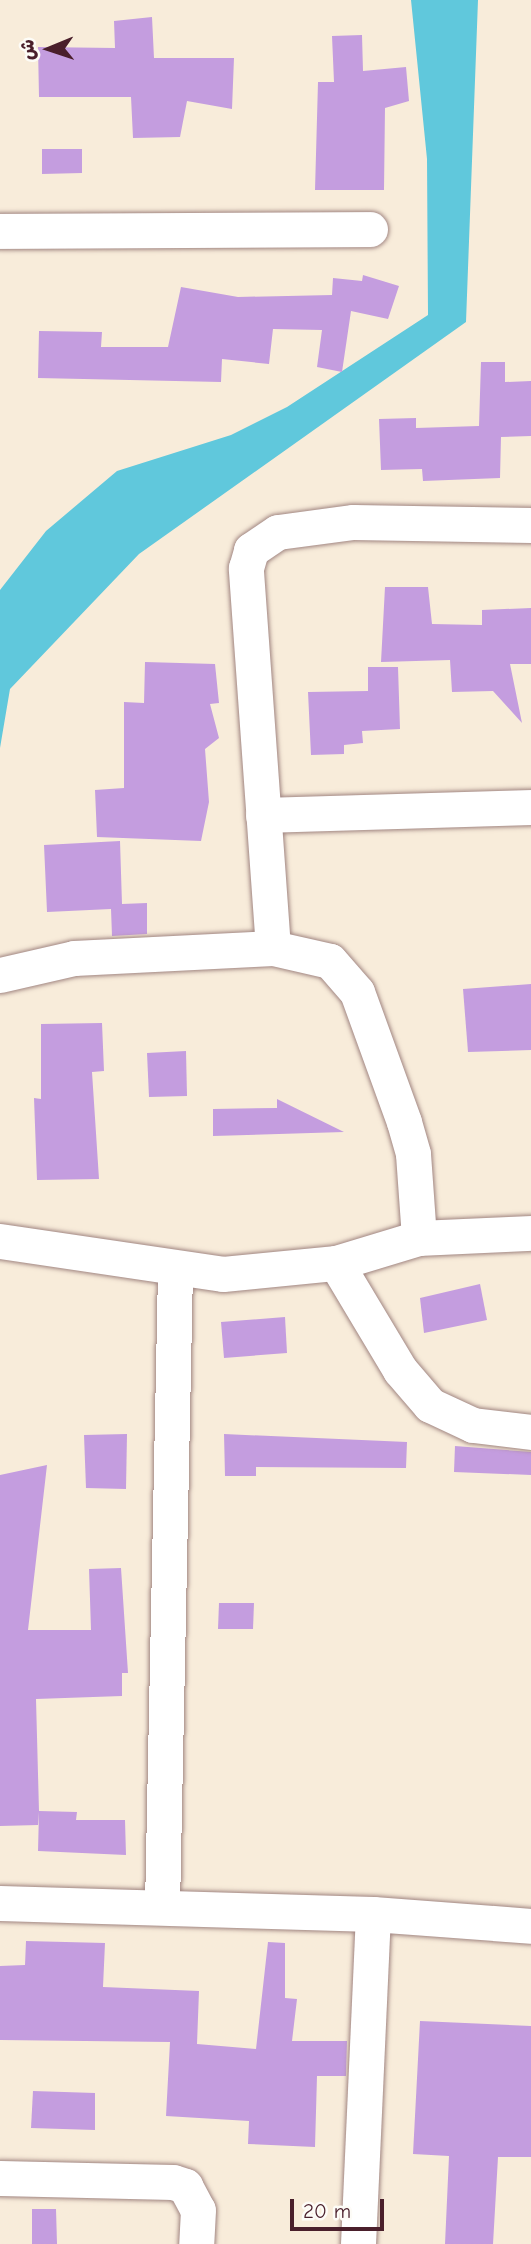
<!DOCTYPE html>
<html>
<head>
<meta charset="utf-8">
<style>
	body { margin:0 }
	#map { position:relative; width:531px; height:2244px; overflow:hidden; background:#f8ecda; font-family:"Comic Neue","Playpen Sans Arabic",sans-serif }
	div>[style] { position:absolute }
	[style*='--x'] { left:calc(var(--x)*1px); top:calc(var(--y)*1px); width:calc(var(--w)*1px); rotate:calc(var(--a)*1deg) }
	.water>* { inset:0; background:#60c8dc }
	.building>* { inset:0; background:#c49ddf }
	.roads { filter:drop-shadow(0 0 2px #a18682) drop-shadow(0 0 2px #a18682) }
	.minor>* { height:35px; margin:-17.5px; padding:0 17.5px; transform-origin:17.5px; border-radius:17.5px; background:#fff }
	span { translate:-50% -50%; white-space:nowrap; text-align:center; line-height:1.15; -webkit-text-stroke:5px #fdfcf7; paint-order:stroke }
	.north { position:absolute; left:14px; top:14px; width:70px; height:70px; -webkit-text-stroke:5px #fdfcf7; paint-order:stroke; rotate:268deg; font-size:19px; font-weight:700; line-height:28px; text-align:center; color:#4a1f2b }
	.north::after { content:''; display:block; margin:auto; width:24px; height:32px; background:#4a1f2b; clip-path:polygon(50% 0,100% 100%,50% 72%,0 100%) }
	.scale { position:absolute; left:290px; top:2199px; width:94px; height:32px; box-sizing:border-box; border:4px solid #4a1f2b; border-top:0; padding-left:9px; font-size:21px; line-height:24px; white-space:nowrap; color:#4a1f2b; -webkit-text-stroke:5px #fdfcf7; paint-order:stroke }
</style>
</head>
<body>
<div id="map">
	<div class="water">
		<div style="clip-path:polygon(411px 0,478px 0,466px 322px,139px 554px,10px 689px,0 748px,0 590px,46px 531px,117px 471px,231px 435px,287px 407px,428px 315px,427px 159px)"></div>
	</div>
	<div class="building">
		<div style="clip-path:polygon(152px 17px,154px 58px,234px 58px,232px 109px,187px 101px,180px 137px,133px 138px,131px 97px,39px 97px,38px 47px,115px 48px,114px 21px)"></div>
		<div style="clip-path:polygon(362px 35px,363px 71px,406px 67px,409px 101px,385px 108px,384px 190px,315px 190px,318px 82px,334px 82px,332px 36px)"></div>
		<div style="clip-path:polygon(42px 149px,82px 149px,82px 173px,42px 174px)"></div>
		<div style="clip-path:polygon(363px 275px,399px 286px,388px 319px,351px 311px,342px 372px,317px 367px,322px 330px,273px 329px,269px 364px,222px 359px,221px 382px,38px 378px,39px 331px,102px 332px,101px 347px,168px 347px,181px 287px,238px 297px,332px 295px,333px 278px,362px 281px)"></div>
		<div style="clip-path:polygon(481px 362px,505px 362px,505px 382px,531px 381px,531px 436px,501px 437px,500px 478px,423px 481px,422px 469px,381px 470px,379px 419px,416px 418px,416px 428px,479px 426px)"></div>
		<div style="clip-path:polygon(385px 587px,428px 587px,432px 624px,482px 625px,482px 610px,531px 608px,531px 664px,510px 664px,522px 723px,493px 691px,452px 692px,450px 660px,381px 662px)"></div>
		<div style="clip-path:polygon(145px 662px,215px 664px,219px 703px,210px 704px,219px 738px,205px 749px,209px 802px,201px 841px,97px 837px,95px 790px,124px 788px,124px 702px,144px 703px)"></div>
		<div style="clip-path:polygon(368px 667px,398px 667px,400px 729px,362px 731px,363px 743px,344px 745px,344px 754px,311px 755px,308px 692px,368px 691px)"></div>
		<div style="clip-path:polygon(120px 841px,122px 904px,147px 903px,147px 934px,112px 936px,111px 909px,47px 912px,44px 845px)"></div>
		<div style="clip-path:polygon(531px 984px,531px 1050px,468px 1052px,463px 989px)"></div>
		<div style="clip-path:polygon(102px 1023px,104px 1071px,92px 1072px,99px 1179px,37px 1180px,34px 1098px,41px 1099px,41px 1024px)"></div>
		<div style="clip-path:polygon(186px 1051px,187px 1096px,149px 1097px,147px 1053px)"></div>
		<div style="clip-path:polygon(277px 1099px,344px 1132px,213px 1136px,213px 1109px,277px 1108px)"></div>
		<div style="clip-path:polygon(480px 1284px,487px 1320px,424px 1333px,420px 1298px)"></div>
		<div style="clip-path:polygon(285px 1317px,287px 1353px,224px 1358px,221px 1322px)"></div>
		<div style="clip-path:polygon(127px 1434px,126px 1489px,86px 1488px,84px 1435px)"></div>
		<div style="clip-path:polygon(224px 1434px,407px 1442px,406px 1468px,256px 1467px,256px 1476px,225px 1476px)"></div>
		<div style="clip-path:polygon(455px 1446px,531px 1452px,531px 1475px,454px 1472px)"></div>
		<div style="clip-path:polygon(47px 1465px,28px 1630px,91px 1630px,89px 1569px,121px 1568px,128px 1673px,122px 1673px,122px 1696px,36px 1699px,39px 1811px,77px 1812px,76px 1820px,125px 1820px,126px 1855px,38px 1851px,39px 1812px,38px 1825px,0 1826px,0 1475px)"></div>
		<div style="clip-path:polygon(219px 1603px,254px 1603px,253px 1629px,218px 1629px)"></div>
		<div style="clip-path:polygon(26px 1941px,105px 1943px,103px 1987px,199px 1991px,197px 2044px,256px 2049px,268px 1942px,285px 1943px,285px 1998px,297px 1999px,292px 2041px,347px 2041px,346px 2076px,317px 2076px,315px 2147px,248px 2144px,249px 2121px,166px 2116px,170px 2042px,0 2040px,0 1966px,25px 1965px)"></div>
		<div style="clip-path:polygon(420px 2021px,531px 2026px,531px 2157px,498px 2157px,493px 2244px,445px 2244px,449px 2156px,413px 2154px)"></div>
		<div style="clip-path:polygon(33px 2091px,95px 2093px,95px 2130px,31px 2128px)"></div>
		<div style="clip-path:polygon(32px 2209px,56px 2209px,57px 2244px,32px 2244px)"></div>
	</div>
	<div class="roads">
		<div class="minor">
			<div style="--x:0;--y:231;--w:370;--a:-0.3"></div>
			<div style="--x:263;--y:815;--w:268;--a:-1.7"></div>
			<div style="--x:273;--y:948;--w:381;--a:-94.1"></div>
			<div style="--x:246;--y:568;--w:19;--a:-74"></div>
			<div style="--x:251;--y:550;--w:32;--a:-34"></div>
			<div style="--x:278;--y:532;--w:76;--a:-7.6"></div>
			<div style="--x:353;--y:522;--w:178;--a:1"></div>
			<div style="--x:0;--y:975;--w:76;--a:-12.9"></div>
			<div style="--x:74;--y:958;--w:199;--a:-2.9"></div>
			<div style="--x:273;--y:948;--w:58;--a:12.8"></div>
			<div style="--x:330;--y:961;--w:41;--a:48.9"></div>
			<div style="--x:357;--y:992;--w:138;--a:70.1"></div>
			<div style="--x:404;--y:1122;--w:33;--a:74"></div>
			<div style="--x:413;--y:1154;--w:84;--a:85.9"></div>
			<div style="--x:419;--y:1238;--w:112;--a:-2.6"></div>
			<div style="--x:0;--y:1241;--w:225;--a:8.4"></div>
			<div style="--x:223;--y:1274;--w:114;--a:-5.6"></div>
			<div style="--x:336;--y:1263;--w:87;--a:-16.8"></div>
			<div style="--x:336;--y:1263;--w:125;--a:59.1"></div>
			<div style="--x:400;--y:1370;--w:46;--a:49.4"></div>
			<div style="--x:430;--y:1405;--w:47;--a:24.9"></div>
			<div style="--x:473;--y:1425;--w:58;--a:6.9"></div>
			<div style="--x:0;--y:1903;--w:373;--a:1.7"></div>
			<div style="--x:373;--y:1914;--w:158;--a:4.3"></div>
			<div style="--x:162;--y:1907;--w:636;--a:-88.83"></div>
			<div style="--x:0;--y:2178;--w:173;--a:1.3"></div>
			<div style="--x:173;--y:2182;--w:13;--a:18"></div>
			<div style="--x:185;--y:2186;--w:27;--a:62"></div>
			<div style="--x:198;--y:2210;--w:34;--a:93"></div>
			<div style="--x:358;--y:2244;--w:330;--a:-87.4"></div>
		</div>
	</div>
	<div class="north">ش</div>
	<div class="scale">20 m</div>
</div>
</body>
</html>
